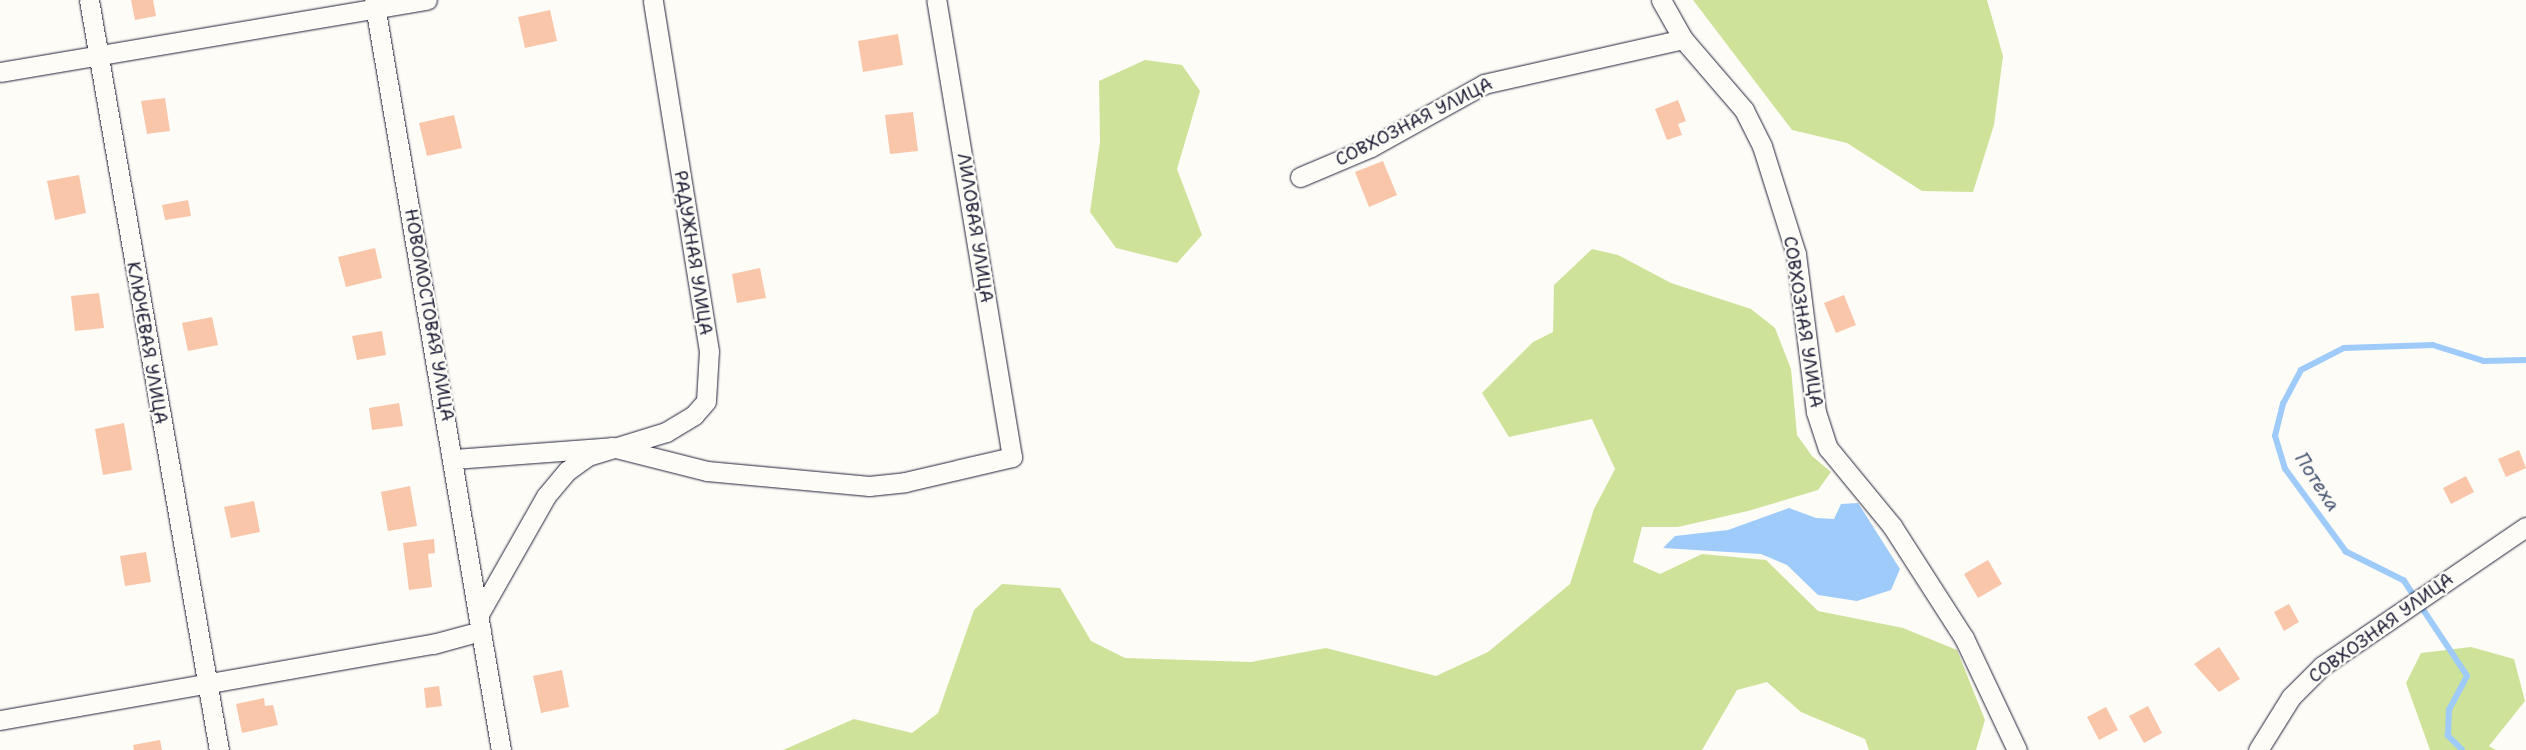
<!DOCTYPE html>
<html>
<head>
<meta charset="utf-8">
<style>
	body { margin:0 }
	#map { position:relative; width:2526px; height:750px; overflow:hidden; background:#fdfcf7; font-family:"Shantell Sans",sans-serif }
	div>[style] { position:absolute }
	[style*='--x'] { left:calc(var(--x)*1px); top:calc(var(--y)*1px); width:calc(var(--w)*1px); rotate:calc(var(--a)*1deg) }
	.green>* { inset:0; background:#cee399 }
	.water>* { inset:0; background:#9ecbf9 }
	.stream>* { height:5.5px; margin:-2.75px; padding:0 2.75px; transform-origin:2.75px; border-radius:2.75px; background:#9ecbf9 }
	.building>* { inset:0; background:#f9c6aa }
	.roads { filter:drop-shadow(0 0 1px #22223b) drop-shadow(0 0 1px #22223b) }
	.minor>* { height:19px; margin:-9.5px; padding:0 9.5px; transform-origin:9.5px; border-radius:9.5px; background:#fdfcf7 }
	span { translate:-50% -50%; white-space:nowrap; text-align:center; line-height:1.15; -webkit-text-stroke:5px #fdfcf7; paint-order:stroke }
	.street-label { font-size:18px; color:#22223b }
	.water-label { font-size:19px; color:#475574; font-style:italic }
</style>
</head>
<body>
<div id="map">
	<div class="green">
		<div style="clip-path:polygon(1693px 0,1987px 0,2003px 56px,1994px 125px,1973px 192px,1922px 191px,1847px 143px,1792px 130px)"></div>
		<div style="clip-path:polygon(1145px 60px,1182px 65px,1200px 91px,1177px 169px,1202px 235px,1177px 263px,1116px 248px,1090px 212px,1100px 142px,1099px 81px)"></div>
		<div style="clip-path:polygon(1592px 249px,1618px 255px,1671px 283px,1751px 309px,1775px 328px,1791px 369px,1797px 435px,1812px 456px,1831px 472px,1818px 490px,1748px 511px,1678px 527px,1642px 527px,1633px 562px,1660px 574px,1702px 554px,1766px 560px,1818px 611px,1903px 628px,1957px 650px,1985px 720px,1976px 750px,1869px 750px,1865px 739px,1801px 712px,1767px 682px,1737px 690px,1702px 750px,783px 750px,854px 719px,912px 733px,938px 713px,974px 610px,1002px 584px,1060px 588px,1091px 641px,1125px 658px,1251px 662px,1326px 648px,1436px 676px,1488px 652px,1570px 584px,1594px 509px,1615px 469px,1592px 419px,1509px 437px,1482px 393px,1533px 342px,1553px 332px,1554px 285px)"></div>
		<div style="clip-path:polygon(2471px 647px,2514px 659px,2525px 701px,2489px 746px,2496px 750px,2430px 750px,2406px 683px,2421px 653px)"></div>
	</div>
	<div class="water">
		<div style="clip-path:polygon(1858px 503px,1900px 569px,1891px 590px,1857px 601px,1818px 595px,1787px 565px,1761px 554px,1663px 548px,1675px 536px,1728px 530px,1789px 508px,1816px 518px,1834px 519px,1841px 504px)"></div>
	</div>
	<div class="stream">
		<div style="--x:2462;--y:750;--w:20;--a:-135"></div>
		<div style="--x:2448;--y:736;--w:26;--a:-88"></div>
		<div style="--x:2449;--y:710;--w:38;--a:-62"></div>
		<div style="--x:2467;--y:676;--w:114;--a:-123.6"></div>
		<div style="--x:2404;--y:581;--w:65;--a:-153.4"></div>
		<div style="--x:2346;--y:552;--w:103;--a:-126.3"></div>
		<div style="--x:2285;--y:469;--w:34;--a:-107"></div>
		<div style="--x:2275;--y:436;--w:33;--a:-76"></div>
		<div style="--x:2283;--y:404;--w:38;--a:-62"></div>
		<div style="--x:2301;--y:370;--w:48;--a:-27.1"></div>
		<div style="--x:2344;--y:348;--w:89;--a:-1.9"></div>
		<div style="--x:2433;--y:345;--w:53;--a:17.4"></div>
		<div style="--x:2484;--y:361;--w:42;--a:-1.4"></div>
	</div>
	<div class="building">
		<div style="clip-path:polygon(131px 0,153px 0,156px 16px,135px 20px)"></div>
		<div style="clip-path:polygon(550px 10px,557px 41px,525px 48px,518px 17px)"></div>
		<div style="clip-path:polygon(898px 34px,903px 65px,863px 72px,858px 41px)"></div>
		<div style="clip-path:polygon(165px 98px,170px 131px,147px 134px,141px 101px)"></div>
		<div style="clip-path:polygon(1678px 100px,1686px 121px,1678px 124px,1682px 135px,1667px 140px,1655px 109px)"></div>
		<div style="clip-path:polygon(913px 112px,918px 151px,890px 154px,885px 115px)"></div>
		<div style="clip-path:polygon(454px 115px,462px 148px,427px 156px,419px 123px)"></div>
		<div style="clip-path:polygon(1383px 161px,1397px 195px,1369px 207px,1355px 172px)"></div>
		<div style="clip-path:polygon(79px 175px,86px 213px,55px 220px,47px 181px)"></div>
		<div style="clip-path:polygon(188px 200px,191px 216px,165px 220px,162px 205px)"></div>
		<div style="clip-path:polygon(375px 248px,382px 278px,346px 287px,338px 257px)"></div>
		<div style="clip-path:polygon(760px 268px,766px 298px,737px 303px,732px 274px)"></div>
		<div style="clip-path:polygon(99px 293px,104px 328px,75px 331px,71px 296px)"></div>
		<div style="clip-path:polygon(1844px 295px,1856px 325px,1836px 333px,1824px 303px)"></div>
		<div style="clip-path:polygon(212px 317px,218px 345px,188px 351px,182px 323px)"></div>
		<div style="clip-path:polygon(382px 331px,386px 355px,357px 360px,352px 336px)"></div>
		<div style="clip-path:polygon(399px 403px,403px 426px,372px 430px,369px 408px)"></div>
		<div style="clip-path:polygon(124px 423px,132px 470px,103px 475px,95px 429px)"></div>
		<div style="clip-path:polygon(2519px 450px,2526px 468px,2506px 477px,2498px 459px)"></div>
		<div style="clip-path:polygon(2466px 476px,2474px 492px,2451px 504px,2443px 488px)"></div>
		<div style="clip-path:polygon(410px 486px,417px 526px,388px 531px,381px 492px)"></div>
		<div style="clip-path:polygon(254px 501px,260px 532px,231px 538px,224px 507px)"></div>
		<div style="clip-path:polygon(434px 539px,435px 553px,428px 554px,432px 587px,409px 590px,403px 543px)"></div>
		<div style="clip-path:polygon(146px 552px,151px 582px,125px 586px,120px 556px)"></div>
		<div style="clip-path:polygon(1988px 560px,2002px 584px,1978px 598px,1964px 574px)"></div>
		<div style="clip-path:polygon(2289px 604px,2299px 622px,2284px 631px,2274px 612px)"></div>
		<div style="clip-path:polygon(2219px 647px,2240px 679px,2219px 692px,2194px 664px)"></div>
		<div style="clip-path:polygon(562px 670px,569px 707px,541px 713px,533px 676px)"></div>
		<div style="clip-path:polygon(439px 686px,442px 706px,426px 708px,424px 688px)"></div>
		<div style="clip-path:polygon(264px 698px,265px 706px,273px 705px,278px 725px,242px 733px,236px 704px)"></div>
		<div style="clip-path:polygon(2148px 706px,2162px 733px,2144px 743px,2129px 716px)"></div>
		<div style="clip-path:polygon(2106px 707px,2118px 730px,2099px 740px,2087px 717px)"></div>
		<div style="clip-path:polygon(160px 740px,162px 750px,134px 750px,133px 745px)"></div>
	</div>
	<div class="roads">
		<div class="minor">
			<div style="--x:89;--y:0;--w:761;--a:80.17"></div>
			<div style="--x:374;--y:0;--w:761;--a:80.39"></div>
			<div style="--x:1661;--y:0;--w:45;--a:60.6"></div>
			<div style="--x:1683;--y:39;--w:94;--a:49.3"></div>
			<div style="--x:1744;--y:110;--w:40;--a:63.4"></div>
			<div style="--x:1762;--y:146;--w:113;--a:72.5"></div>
			<div style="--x:1796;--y:254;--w:159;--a:82.8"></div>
			<div style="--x:1816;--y:412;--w:38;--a:72"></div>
			<div style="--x:1828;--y:448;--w:101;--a:50.6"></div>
			<div style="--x:1892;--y:526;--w:133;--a:57.3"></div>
			<div style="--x:1964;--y:638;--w:124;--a:64.7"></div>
			<div style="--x:0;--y:72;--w:433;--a:-9.6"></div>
			<div style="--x:1300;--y:177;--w:77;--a:-22.9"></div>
			<div style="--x:1371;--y:147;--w:129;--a:-29.1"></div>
			<div style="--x:1484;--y:84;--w:204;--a:-12.7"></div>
			<div style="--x:454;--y:459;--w:158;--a:-4.3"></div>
			<div style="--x:612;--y:447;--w:98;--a:14.2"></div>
			<div style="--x:707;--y:471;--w:163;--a:5.3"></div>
			<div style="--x:869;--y:486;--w:36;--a:-6"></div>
			<div style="--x:905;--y:482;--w:110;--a:-13.2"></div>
			<div style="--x:1012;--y:457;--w:463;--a:-99.4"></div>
			<div style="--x:479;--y:614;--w:136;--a:-60.4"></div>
			<div style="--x:546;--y:496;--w:33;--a:-50"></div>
			<div style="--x:567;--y:471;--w:26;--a:-36"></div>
			<div style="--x:588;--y:456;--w:82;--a:-17.1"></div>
			<div style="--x:666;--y:432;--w:33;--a:-31"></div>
			<div style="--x:694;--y:415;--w:18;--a:-49"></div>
			<div style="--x:706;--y:401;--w:50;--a:-86.6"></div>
			<div style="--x:709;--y:351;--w:355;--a:-99.1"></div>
			<div style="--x:0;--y:720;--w:440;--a:-10"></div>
			<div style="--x:433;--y:644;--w:50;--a:-15.2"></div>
			<div style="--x:2258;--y:750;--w:62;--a:-58.1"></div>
			<div style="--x:2291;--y:697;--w:44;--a:-45"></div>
			<div style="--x:2322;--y:666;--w:247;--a:-34.3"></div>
		</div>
	</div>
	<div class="street-label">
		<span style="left:1414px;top:122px;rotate:-27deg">СОВХОЗНАЯ УЛИЦА</span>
		<span style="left:975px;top:228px;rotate:81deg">ЛИЛОВАЯ УЛИЦА</span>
		<span style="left:693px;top:253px;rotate:81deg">РАДУЖНАЯ УЛИЦА</span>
		<span style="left:429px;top:315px;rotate:80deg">НОВОМОСТОВАЯ УЛИЦА</span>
		<span style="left:1803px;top:322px;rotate:81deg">СОВХОЗНАЯ УЛИЦА</span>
		<span style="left:147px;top:343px;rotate:80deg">КЛЮЧЕВАЯ УЛИЦА</span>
		<span style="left:2381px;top:628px;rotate:-36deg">СОВХОЗНАЯ УЛИЦА</span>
	</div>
	<div class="water-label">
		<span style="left:2317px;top:482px;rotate:57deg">Потеха</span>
	</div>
</div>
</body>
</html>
